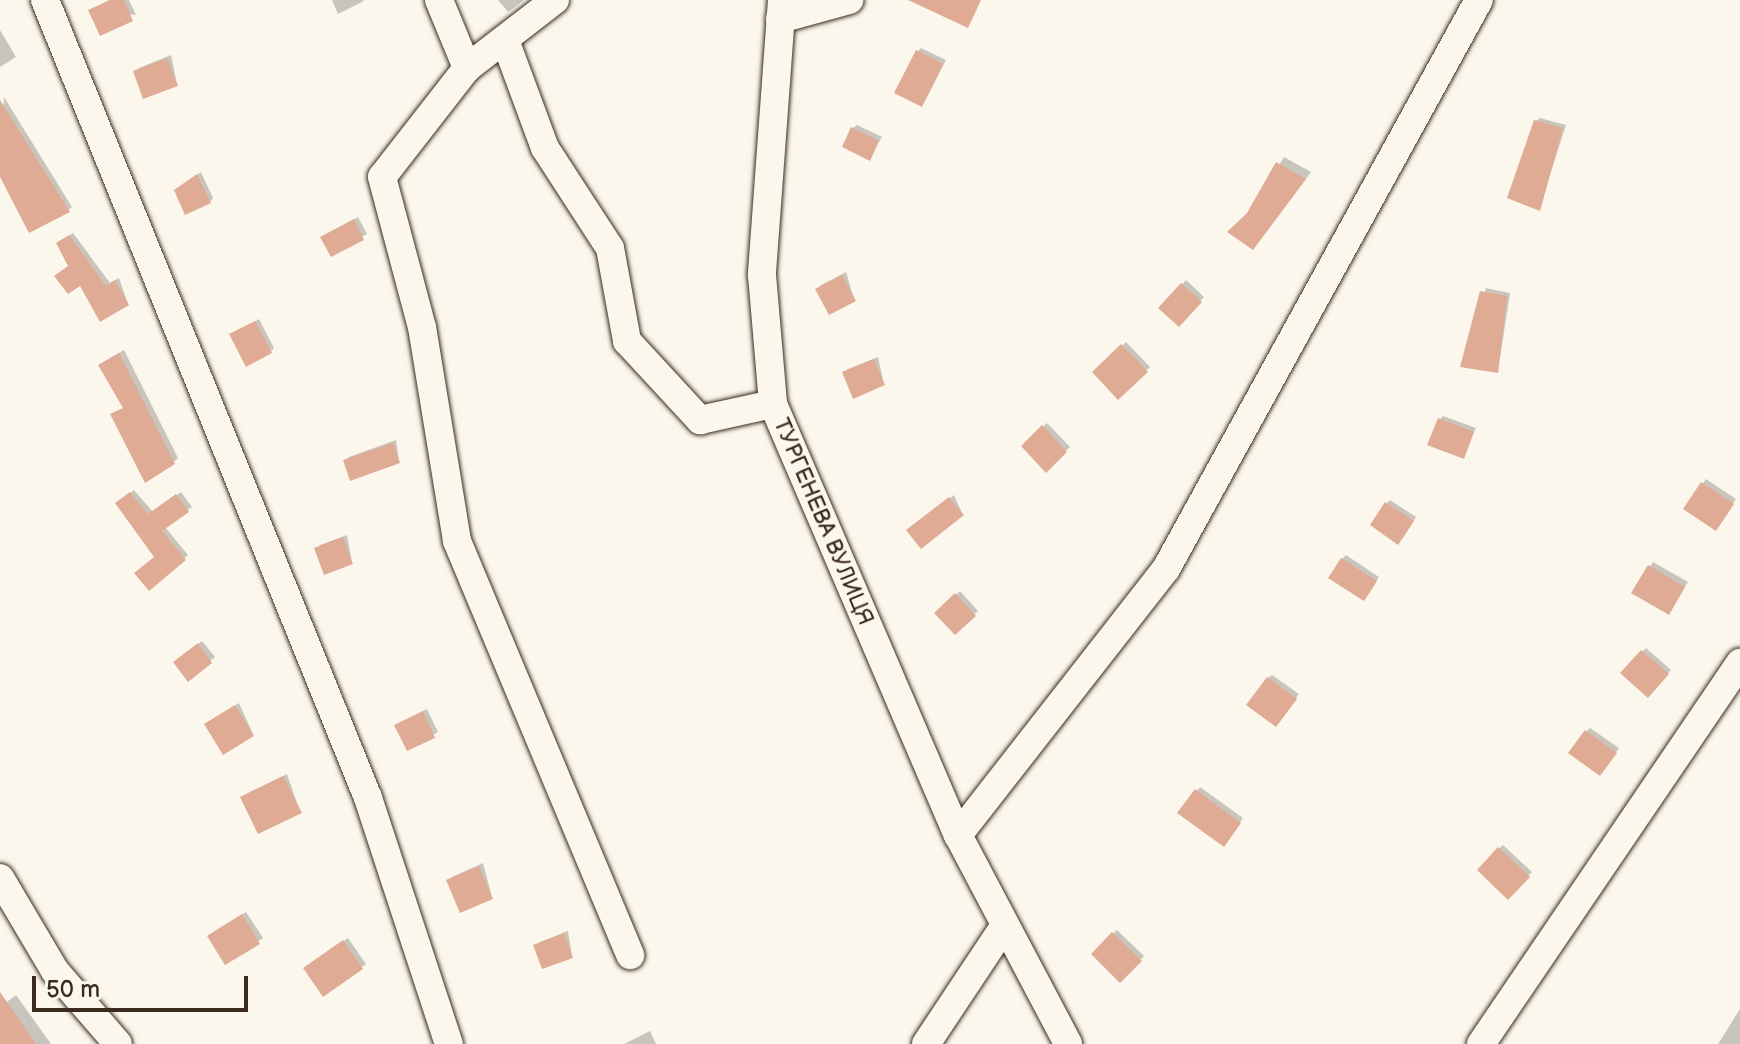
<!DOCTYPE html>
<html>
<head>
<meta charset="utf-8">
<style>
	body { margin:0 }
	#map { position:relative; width:1740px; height:1044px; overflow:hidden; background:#fbf7ec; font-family:"Balsamiq Sans",sans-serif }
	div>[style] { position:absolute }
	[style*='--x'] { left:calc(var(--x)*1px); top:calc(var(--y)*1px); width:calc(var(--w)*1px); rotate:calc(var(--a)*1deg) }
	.shadow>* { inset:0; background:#0003 }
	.building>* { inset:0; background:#e0ab94 }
	.roads { filter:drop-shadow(0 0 2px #3b2a1e) drop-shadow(0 0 2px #3b2a1e) }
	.minor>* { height:28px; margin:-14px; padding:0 14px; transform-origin:14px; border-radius:14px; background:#fbf7ec }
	span { translate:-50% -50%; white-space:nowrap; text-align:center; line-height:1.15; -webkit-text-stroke:6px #fbf7ec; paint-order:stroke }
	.street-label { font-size:22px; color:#3b2a1e }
	.scale { position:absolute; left:32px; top:976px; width:216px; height:36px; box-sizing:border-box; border:4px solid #3b2a1e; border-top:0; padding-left:10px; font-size:24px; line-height:28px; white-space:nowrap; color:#3b2a1e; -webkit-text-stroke:6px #fbf7ec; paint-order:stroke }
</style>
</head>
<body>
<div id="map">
	<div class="shadow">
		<div style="clip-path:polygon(109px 0,129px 0,136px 15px,91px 11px)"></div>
		<div style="clip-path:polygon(332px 0,363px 0,364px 1px,338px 14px)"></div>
		<div style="clip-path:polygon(498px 0,524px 0,508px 12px)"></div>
		<div style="clip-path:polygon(0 30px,16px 57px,0 67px)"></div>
		<div style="clip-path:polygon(921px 48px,946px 60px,925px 101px,917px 52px)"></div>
		<div style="clip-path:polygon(171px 55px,177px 84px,135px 72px,139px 68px)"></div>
		<div style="clip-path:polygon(4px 97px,72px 207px,68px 210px,0 170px)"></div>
		<div style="clip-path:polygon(1540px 118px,1566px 125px,1539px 209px,1536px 121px)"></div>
		<div style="clip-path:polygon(857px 125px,882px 137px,869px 158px,853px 128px)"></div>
		<div style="clip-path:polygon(1284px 157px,1311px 172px,1259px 241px,1249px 214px)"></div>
		<div style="clip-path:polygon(201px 172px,213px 198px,210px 202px,180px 187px)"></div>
		<div style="clip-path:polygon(358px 217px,367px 234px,331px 255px,322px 237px)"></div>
		<div style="clip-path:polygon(73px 233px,110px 283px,119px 278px,128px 304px,80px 283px,62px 240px)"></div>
		<div style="clip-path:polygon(846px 272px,854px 299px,818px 289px,821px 285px)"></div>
		<div style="clip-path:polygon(1186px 280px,1204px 297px,1179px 324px,1161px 308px)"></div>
		<div style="clip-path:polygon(1486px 288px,1510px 293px,1498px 371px,1462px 365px)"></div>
		<div style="clip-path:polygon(259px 319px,274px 348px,270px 352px,232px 334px)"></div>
		<div style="clip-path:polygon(1126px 342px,1150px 367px,1119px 397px,1094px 372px)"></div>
		<div style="clip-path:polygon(124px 350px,178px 458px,174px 462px,112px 415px,125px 407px,105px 361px)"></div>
		<div style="clip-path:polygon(878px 357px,884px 384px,844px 373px,848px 369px)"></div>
		<div style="clip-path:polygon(1443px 416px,1476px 428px,1463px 457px,1440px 419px)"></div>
		<div style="clip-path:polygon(1047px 423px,1070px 447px,1046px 470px,1023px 447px)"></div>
		<div style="clip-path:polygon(396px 440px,399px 461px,345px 461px,349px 457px)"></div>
		<div style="clip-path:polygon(1706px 479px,1736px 499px,1719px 525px,1685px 509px)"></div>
		<div style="clip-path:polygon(134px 490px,153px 512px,181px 492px,192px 507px,165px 527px,188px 555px,149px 588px,157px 556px,122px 500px)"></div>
		<div style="clip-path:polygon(954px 495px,962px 513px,912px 527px)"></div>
		<div style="clip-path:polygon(1390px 500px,1416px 517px,1402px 539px,1387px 503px)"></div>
		<div style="clip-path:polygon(347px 535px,352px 562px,317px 549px,320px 545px)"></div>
		<div style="clip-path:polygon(1346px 555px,1379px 577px,1368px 595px,1342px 559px)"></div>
		<div style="clip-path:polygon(1653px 562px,1688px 582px,1672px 608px,1634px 592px)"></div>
		<div style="clip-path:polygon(960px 591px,978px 611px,955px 632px,937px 613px)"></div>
		<div style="clip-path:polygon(202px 641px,215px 657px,188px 679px,179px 659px)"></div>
		<div style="clip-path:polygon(1646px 648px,1671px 670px,1648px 695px,1623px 673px)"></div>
		<div style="clip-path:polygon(1272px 675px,1299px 694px,1279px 721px,1268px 678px)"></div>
		<div style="clip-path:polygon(239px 703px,253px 734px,210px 721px)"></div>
		<div style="clip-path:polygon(427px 709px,438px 732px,408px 749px,397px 725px)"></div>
		<div style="clip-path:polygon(1590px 728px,1619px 748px,1604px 770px,1587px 731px)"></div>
		<div style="clip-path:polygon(287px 774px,300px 812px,246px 794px)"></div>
		<div style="clip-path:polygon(1200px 787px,1243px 818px,1227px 841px,1197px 791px)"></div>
		<div style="clip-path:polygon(1503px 845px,1532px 872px,1508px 897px,1479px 869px)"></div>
		<div style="clip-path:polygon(483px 863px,492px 897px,448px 881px,452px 877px)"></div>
		<div style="clip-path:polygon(246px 912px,263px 938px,225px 962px,213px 932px)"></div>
		<div style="clip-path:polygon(1117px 930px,1144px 956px,1120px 981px,1093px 954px)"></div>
		<div style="clip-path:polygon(568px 931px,572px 956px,536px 945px,540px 942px)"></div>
		<div style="clip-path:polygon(348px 938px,366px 964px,324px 994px,309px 965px)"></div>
		<div style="clip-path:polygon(16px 995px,51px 1044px,0 1044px,0 1007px)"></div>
		<div style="clip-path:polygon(1740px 1009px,1740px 1044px,1718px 1044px)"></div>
		<div style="clip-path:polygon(650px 1031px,656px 1044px,624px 1044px)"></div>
	</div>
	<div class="building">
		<div style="clip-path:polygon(110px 0,124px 0,133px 21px,100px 36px,88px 10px)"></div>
		<div style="clip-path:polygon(908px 0,981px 0,968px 28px)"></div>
		<div style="clip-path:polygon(916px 50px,943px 64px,922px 107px,894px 93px)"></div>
		<div style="clip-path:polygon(167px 58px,178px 86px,143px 99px,133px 71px)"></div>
		<div style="clip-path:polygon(0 100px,70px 212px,29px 233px,0 177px)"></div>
		<div style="clip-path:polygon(1534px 120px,1563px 128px,1540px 211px,1507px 198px)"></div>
		<div style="clip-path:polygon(851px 127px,879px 141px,870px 161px,842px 147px)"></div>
		<div style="clip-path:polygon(1276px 162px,1306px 179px,1253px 250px,1227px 232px,1247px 213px)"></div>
		<div style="clip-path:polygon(197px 174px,211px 203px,185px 215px,174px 190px)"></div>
		<div style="clip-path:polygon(354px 219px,364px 240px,331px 257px,320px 237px)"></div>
		<div style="clip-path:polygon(69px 235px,106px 286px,115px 280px,129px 305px,100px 322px,80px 286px,68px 294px,54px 276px,68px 266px,56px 243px)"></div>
		<div style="clip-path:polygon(842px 275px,856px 301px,829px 315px,815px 289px)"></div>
		<div style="clip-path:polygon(1181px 283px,1202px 302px,1179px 327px,1158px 308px)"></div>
		<div style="clip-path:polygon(1480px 291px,1507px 296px,1498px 373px,1460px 367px)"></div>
		<div style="clip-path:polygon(255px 321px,272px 353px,246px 367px,229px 334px)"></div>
		<div style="clip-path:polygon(1121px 344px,1148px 372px,1118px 400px,1092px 372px)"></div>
		<div style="clip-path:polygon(119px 353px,175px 464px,145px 483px,110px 414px,123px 408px,98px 365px)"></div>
		<div style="clip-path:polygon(874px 359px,885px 385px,853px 399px,842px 372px)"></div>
		<div style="clip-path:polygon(1438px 418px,1474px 432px,1464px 459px,1427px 445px)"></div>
		<div style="clip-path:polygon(1042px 425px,1067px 452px,1046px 473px,1021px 446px)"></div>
		<div style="clip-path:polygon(393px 443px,400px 463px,350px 481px,343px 460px)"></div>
		<div style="clip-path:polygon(1701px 482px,1734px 504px,1716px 531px,1683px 509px)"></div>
		<div style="clip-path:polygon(130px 492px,148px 514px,176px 494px,189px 512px,162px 531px,186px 560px,149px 591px,134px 573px,154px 557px,115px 503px)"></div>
		<div style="clip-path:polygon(949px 497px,964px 515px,921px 549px,906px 530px)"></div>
		<div style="clip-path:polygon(1385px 502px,1414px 521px,1398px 545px,1370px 525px)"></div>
		<div style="clip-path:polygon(343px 537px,353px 564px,324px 575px,314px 548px)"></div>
		<div style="clip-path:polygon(1341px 558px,1377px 581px,1364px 601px,1328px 578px)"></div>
		<div style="clip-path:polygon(1648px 565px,1685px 587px,1669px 615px,1631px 593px)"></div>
		<div style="clip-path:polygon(955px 593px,976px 616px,955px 635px,934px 613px)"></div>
		<div style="clip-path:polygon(198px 643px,212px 663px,188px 682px,173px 662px)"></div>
		<div style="clip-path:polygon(1641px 650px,1669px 674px,1648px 698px,1620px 673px)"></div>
		<div style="clip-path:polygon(1267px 677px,1297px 699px,1276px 727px,1246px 705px)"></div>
		<div style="clip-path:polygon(235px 705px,254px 736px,223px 755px,204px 724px)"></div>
		<div style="clip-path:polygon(423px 711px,435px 738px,407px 751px,394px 725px)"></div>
		<div style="clip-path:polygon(1585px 730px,1617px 753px,1600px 776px,1568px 753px)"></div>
		<div style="clip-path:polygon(283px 776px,302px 813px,258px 834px,240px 797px)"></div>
		<div style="clip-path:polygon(1195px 789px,1241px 823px,1224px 847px,1177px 813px)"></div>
		<div style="clip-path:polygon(1498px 847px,1530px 877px,1508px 900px,1477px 870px)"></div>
		<div style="clip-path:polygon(479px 866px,493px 899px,460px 913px,446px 880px)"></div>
		<div style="clip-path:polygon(242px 914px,260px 944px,225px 965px,207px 936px)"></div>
		<div style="clip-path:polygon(1112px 932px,1142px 961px,1120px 983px,1091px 954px)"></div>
		<div style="clip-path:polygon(564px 933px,573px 958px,542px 969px,533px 945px)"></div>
		<div style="clip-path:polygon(343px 940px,363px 969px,323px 997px,303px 968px)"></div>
		<div style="clip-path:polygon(0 992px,36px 1044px,0 1044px)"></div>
	</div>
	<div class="roads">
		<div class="minor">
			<div style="--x:45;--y:0;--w:861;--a:67.96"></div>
			<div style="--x:368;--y:798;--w:259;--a:71.8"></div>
			<div style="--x:439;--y:0;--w:74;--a:67.6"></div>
			<div style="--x:555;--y:0;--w:111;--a:142.3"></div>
			<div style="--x:467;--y:68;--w:138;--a:127.9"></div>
			<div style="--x:382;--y:177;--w:155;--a:75.1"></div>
			<div style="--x:422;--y:327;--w:217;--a:80.7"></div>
			<div style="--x:457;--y:541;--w:449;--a:67.3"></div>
			<div style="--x:782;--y:0;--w:276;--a:94.2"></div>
			<div style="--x:762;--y:275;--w:129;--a:85.1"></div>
			<div style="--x:773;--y:404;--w:469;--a:66.8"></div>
			<div style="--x:958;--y:835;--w:236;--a:62.2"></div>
			<div style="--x:780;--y:19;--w:72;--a:-15.4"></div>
			<div style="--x:505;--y:40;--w:115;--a:69.7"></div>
			<div style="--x:545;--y:148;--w:119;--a:57"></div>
			<div style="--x:610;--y:248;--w:95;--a:79.6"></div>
			<div style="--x:627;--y:341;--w:108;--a:47.3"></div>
			<div style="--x:700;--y:420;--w:75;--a:-12.4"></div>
			<div style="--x:958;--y:835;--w:338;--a:-52"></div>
			<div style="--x:1166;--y:569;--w:649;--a:-61.19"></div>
			<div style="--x:0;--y:878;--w:108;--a:59.4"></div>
			<div style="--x:55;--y:971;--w:96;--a:49.2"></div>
			<div style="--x:926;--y:1044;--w:139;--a:-56.4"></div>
			<div style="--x:1481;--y:1044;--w:461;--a:-55.8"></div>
		</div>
	</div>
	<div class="street-label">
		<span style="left:823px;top:522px;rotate:67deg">ТУРГЕНЕВА ВУЛИЦЯ</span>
	</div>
	<div class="scale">50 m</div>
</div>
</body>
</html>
